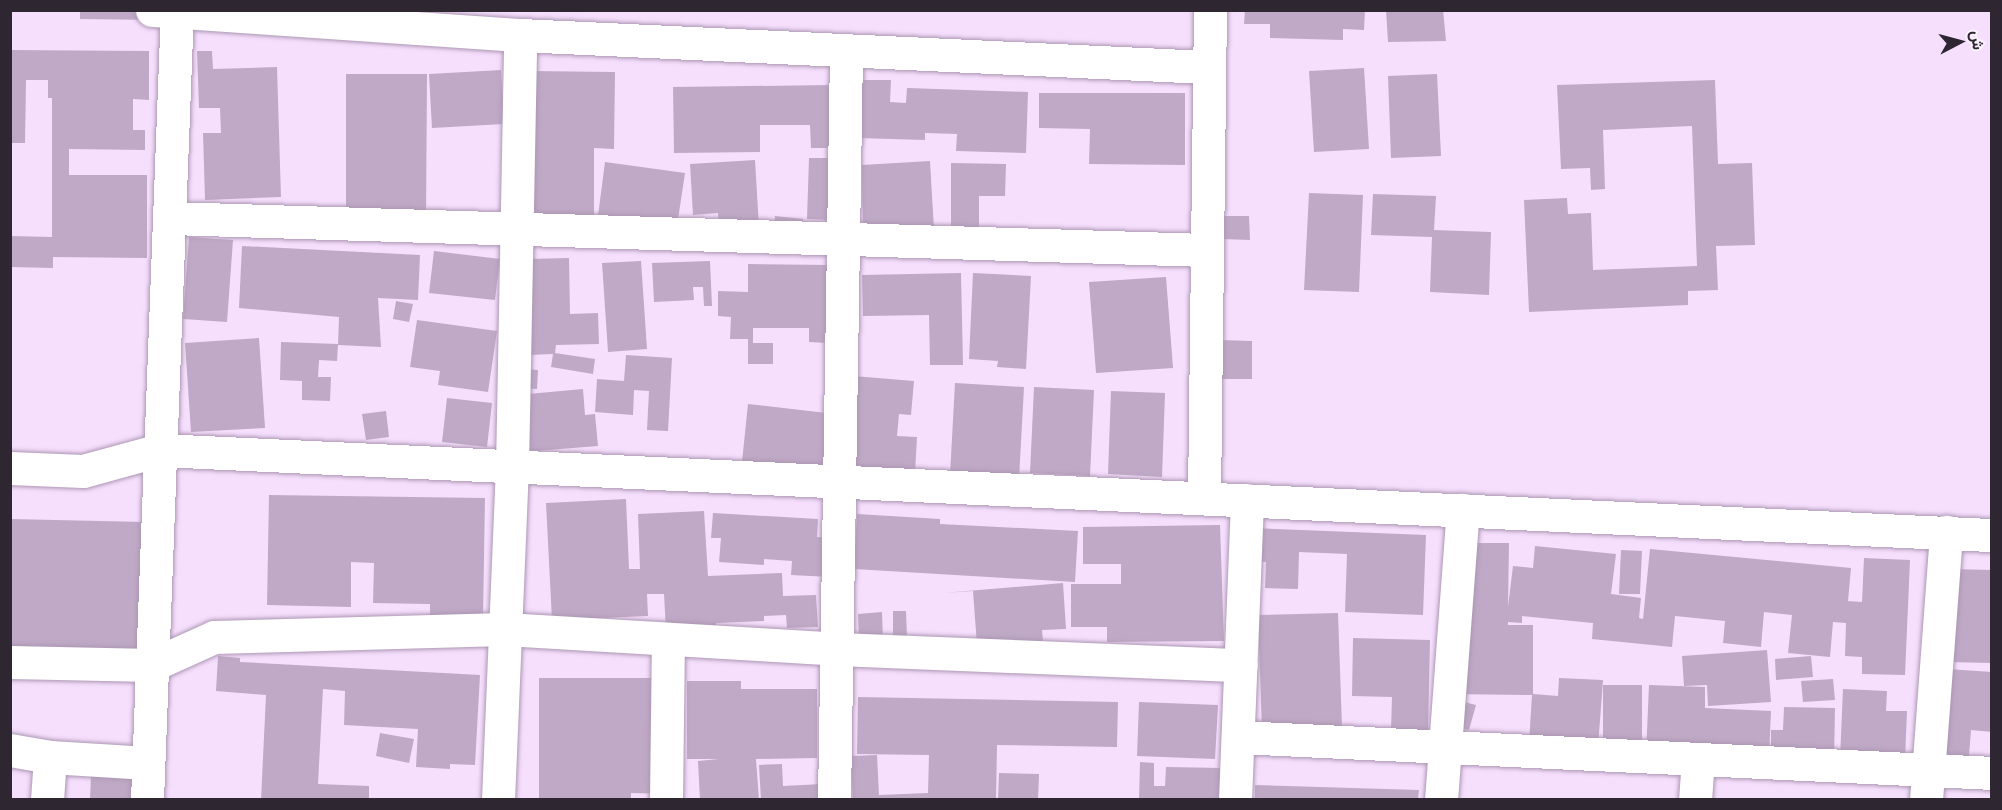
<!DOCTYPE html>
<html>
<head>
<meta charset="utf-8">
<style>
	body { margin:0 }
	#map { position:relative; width:2002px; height:810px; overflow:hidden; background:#f6dffd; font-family:"IBM Plex Sans",Vazirmatn,sans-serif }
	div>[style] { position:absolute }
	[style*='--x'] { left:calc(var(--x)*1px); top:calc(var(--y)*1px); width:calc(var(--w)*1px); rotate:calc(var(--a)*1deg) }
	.building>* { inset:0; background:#bfa9c6 }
	.roads { filter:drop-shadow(0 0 2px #ac97b3) drop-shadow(0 0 2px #ac97b3) }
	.street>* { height:33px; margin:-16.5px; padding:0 16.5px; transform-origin:16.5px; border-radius:16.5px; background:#fff }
	.secondary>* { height:33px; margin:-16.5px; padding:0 16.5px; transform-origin:16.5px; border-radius:16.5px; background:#fff }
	span { translate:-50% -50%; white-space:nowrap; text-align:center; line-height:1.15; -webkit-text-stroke:4.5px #fbf2fe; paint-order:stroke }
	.frame { position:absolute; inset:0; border:12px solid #2e2631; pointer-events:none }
	.north { position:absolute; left:1930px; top:12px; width:60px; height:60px; -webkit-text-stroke:4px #fbf2fe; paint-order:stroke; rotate:84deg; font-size:16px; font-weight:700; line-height:24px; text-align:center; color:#2e2631 }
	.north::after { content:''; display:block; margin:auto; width:21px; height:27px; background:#2e2631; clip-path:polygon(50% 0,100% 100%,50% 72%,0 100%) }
</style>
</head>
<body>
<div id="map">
	<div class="building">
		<div style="clip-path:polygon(80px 10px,155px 10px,155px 20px,80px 19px)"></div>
		<div style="clip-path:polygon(1245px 10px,1365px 10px,1364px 30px,1343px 29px,1343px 40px,1270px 38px,1270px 24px,1244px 24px)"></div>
		<div style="clip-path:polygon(1386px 10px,1443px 10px,1446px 41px,1388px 42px)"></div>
		<div style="clip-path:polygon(10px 50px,149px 51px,149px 100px,133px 99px,133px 130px,145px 130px,145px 150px,69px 149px,69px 175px,147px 175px,147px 258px,53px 257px,53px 268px,10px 267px,10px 236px,52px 237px,52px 98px,48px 98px,48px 80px,26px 80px,25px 143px,10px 143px)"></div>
		<div style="clip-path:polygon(197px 51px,212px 51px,213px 69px,277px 67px,281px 197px,205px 200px,203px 133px,221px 133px,220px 108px,199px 108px)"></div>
		<div style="clip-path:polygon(1364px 68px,1369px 149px,1314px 152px,1309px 71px)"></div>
		<div style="clip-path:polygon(501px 70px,504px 124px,432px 128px,429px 74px)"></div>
		<div style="clip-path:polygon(529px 71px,615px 72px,614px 149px,594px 148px,594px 219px,528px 218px)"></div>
		<div style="clip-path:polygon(346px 74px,427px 74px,426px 219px,346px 219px)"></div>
		<div style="clip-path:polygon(1437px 74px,1441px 156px,1391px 158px,1388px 76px)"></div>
		<div style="clip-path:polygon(858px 80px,891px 80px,890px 102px,906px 103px,907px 88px,1028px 92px,1026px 153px,956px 151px,957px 134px,925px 133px,925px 140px,857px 138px)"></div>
		<div style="clip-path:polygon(1715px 80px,1718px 164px,1752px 163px,1755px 245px,1716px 246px,1718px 290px,1688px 291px,1688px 305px,1529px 312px,1524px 200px,1567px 198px,1568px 214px,1591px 213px,1593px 270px,1697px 266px,1692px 126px,1603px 130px,1605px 189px,1591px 190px,1590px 168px,1561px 169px,1557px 85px)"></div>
		<div style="clip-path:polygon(832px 85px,833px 148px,811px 148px,810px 125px,760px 125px,760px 152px,674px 153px,673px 87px)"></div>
		<div style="clip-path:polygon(1039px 93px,1185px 93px,1185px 165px,1089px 164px,1090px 129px,1039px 128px)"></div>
		<div style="clip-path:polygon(809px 158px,834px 158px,832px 220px,807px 219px)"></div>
		<div style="clip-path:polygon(755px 160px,759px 227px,719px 230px,718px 213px,693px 215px,690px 164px)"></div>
		<div style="clip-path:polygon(930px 161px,934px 230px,863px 234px,862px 165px)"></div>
		<div style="clip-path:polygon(605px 162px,685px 173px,677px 226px,598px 216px)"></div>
		<div style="clip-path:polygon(951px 163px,1006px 164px,1005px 196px,979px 196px,979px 227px,951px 227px)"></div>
		<div style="clip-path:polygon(1309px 193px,1363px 195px,1359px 292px,1304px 290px)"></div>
		<div style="clip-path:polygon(1373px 194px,1436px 196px,1434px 230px,1491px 232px,1489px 295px,1430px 292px,1432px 237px,1371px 235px)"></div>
		<div style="clip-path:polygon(775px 216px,803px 219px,802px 235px,774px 232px)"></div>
		<div style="clip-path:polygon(1223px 216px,1249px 216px,1250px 240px,1222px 239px)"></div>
		<div style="clip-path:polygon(189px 237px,233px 240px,227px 322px,183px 319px)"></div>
		<div style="clip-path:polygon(242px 246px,420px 255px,418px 300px,378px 298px,381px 347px,338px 345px,339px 317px,239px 308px)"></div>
		<div style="clip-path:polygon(434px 251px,500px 259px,495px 300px,429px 293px)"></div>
		<div style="clip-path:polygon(569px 258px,570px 314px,598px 313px,599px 344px,556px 345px,555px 353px,595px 359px,593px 374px,551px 367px,553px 354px,529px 355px,527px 259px)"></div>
		<div style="clip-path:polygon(641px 261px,647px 349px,608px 352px,602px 263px)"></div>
		<div style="clip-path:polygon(710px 261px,712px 306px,704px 306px,703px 287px,693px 287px,694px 300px,654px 302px,652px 263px)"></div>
		<div style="clip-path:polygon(748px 264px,829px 265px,828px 343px,809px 342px,809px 328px,753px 328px,753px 343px,773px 343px,773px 364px,748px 364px,748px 339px,730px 339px,731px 317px,718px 316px,718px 291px,748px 292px)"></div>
		<div style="clip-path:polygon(961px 273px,963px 365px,930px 365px,929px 315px,863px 316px,862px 275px)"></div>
		<div style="clip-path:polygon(973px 273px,1031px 276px,1026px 369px,997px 367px,998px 361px,969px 359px)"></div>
		<div style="clip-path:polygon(1166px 277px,1173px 368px,1096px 373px,1089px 282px)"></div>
		<div style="clip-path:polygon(396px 301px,413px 304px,409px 322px,393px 319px)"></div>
		<div style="clip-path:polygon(417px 320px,497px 331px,488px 392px,438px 385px,440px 371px,410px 367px)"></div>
		<div style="clip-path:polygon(259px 338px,265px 428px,191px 432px,185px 343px)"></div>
		<div style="clip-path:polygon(1220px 340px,1252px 341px,1252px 379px,1219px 379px)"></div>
		<div style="clip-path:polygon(281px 342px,338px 344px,337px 361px,319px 360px,318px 377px,331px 377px,330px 401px,302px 400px,302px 381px,280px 380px)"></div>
		<div style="clip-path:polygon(626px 355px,672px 358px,668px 431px,647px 430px,649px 391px,634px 390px,633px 415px,595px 412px,597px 379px,624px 381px)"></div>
		<div style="clip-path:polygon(523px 369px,538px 370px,537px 389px,522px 388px)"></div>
		<div style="clip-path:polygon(853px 376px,914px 381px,911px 415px,899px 414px,897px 436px,917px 437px,915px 473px,847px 469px)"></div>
		<div style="clip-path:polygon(955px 383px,1024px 387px,1019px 479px,950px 475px)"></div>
		<div style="clip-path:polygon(1034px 387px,1094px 390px,1090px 476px,1030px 473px)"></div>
		<div style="clip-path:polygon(583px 389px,585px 415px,595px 414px,598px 446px,522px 452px,517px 395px)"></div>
		<div style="clip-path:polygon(1111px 391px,1165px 393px,1162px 477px,1108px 474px)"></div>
		<div style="clip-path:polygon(447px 398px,492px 403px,487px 447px,442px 442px)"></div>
		<div style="clip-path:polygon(748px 404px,835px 414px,829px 472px,742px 462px)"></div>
		<div style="clip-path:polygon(386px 411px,389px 437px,366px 440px,362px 414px)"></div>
		<div style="clip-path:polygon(269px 495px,485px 498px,483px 619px,430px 618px,430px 604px,373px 603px,374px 563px,351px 562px,351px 607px,267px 605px)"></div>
		<div style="clip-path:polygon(626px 499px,629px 569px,640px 569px,638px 514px,704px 511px,708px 576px,782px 573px,783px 596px,816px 595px,818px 627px,787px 628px,786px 615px,764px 616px,764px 621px,716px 623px,716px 629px,666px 631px,664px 594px,647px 594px,648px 616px,552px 620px,546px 503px)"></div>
		<div style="clip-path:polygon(713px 513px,818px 519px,817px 537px,832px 538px,830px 577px,791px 575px,792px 561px,764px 559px,764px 565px,719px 562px,721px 538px,711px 538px)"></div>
		<div style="clip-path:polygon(857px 514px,940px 519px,940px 524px,1078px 531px,1075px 582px,854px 569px)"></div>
		<div style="clip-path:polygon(10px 519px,145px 522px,145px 654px,10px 667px)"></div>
		<div style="clip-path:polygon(1220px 525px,1224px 641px,1107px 642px,1107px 627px,1071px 627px,1071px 584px,1121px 584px,1121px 564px,1083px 564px,1083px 527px)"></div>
		<div style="clip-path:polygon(1253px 528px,1426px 535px,1423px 615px,1345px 612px,1347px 554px,1299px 552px,1298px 589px,1265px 588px,1266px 562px,1252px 561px)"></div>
		<div style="clip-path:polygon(1453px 543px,1509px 543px,1508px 607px,1513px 566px,1533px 568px,1535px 546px,1616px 554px,1611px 594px,1641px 598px,1639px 618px,1643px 619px,1650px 549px,1851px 568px,1848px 601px,1862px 602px,1864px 558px,1910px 560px,1905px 675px,1862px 674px,1862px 657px,1845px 656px,1846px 623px,1833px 622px,1830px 657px,1788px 653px,1792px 615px,1764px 612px,1761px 647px,1723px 643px,1725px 621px,1675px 616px,1672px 647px,1592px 639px,1593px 623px,1522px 616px,1522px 623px,1508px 622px,1508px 625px,1533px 625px,1533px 694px,1558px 696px,1559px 678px,1603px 680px,1598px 747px,1529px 743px,1532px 695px,1451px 694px)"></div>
		<div style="clip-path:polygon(1621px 550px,1642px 551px,1640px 594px,1619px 594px)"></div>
		<div style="clip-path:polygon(1950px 569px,1992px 570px,1992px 663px,1947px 662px)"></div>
		<div style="clip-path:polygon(1063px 583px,1066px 629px,1042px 630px,1043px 641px,977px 645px,973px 591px,943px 593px)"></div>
		<div style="clip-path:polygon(893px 611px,906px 611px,907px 637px,893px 638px)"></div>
		<div style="clip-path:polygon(882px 612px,883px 640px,859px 641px,858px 614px)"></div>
		<div style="clip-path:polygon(1338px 613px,1342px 727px,1262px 730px,1258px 615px)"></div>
		<div style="clip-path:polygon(1353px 638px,1430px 640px,1428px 731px,1391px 730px,1392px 697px,1352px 696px)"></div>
		<div style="clip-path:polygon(1767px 650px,1771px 702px,1708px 706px,1707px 685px,1684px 686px,1682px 656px)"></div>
		<div style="clip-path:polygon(218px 656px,240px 658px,240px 662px,480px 675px,475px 765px,450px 764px,450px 769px,416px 767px,418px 729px,344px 725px,345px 691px,323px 689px,318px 784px,369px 786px,369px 800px,261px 800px,266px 695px,216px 691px)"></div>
		<div style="clip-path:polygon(1811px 656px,1813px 677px,1776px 680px,1775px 659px)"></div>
		<div style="clip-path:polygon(1948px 669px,1992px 672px,1992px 732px,1971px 730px,1968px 769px,1940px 767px)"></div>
		<div style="clip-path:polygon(539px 678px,669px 678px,669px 794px,631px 793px,631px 800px,539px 800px)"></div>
		<div style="clip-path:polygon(1833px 679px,1835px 700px,1803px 702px,1801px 681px)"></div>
		<div style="clip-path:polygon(687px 681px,741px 681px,741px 689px,817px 689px,817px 758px,756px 759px,759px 800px,700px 800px,698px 761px,719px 759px,687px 759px)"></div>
		<div style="clip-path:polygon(1603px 685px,1642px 685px,1642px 743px,1603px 743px)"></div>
		<div style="clip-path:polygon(1649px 685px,1705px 687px,1705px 708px,1771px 711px,1769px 758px,1646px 754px)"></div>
		<div style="clip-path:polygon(1843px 689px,1887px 691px,1886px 711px,1907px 711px,1905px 760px,1840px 758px)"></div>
		<div style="clip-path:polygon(858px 697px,1118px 702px,1117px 747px,997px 745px,996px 800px,853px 800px,851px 756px,877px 755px,879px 795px,928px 793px,929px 755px,857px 754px)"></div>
		<div style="clip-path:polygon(1139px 702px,1218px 705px,1215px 759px,1137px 756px)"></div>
		<div style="clip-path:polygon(1464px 702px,1476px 705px,1469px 730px,1458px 727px)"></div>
		<div style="clip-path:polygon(1784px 707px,1835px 708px,1834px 761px,1771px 761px,1771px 730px,1783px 730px)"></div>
		<div style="clip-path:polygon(380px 733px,414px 739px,409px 763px,376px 756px)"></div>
		<div style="clip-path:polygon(1140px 762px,1154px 763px,1154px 786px,1165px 786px,1166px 767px,1222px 768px,1221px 800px,1139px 800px)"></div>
		<div style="clip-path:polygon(782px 764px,783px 786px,822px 784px,823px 800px,761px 800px,759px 765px)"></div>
		<div style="clip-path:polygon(999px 773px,1039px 774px,1038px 800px,998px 800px)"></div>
		<div style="clip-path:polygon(91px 775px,137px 777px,136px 800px,90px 800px)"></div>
		<div style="clip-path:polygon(1255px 785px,1419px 790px,1418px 800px,1255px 800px)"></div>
	</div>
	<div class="roads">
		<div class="street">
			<div style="--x:152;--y:10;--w:369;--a:3.9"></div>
			<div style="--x:520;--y:35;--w:688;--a:2.67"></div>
			<div style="--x:170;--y:218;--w:1036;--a:1.77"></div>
			<div style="--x:10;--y:468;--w:73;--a:2.4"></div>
			<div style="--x:83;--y:471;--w:80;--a:-15.3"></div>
			<div style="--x:160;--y:450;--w:1834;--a:2.66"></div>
			<div style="--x:1204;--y:498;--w:488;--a:-89.3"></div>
			<div style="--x:10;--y:662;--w:142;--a:1.2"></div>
			<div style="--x:152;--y:665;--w:68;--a:-24.3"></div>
			<div style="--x:214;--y:637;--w:291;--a:-1.6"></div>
			<div style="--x:505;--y:629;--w:333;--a:3.4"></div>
			<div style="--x:837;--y:649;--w:404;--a:2.3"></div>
			<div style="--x:1238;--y:737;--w:755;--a:2.73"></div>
			<div style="--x:10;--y:750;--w:41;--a:9.9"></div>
			<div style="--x:50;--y:757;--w:98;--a:3.5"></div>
			<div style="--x:47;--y:800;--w:43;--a:-86"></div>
			<div style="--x:498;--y:800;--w:333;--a:-87.6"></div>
			<div style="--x:512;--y:467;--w:432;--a:-88.9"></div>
			<div style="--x:666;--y:800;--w:161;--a:-89.3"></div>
			<div style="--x:834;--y:800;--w:750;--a:-89.08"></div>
			<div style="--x:1235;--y:800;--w:300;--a:-87.7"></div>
			<div style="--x:1441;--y:800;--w:291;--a:-85.7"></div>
			<div style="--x:1695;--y:800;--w:41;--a:-85.8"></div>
			<div style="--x:1926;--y:800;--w:269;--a:-85.7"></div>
		</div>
		<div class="secondary">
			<div style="--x:147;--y:800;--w:791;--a:-87.83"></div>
		</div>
	</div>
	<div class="frame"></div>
	<div class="north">ش</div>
</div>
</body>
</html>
